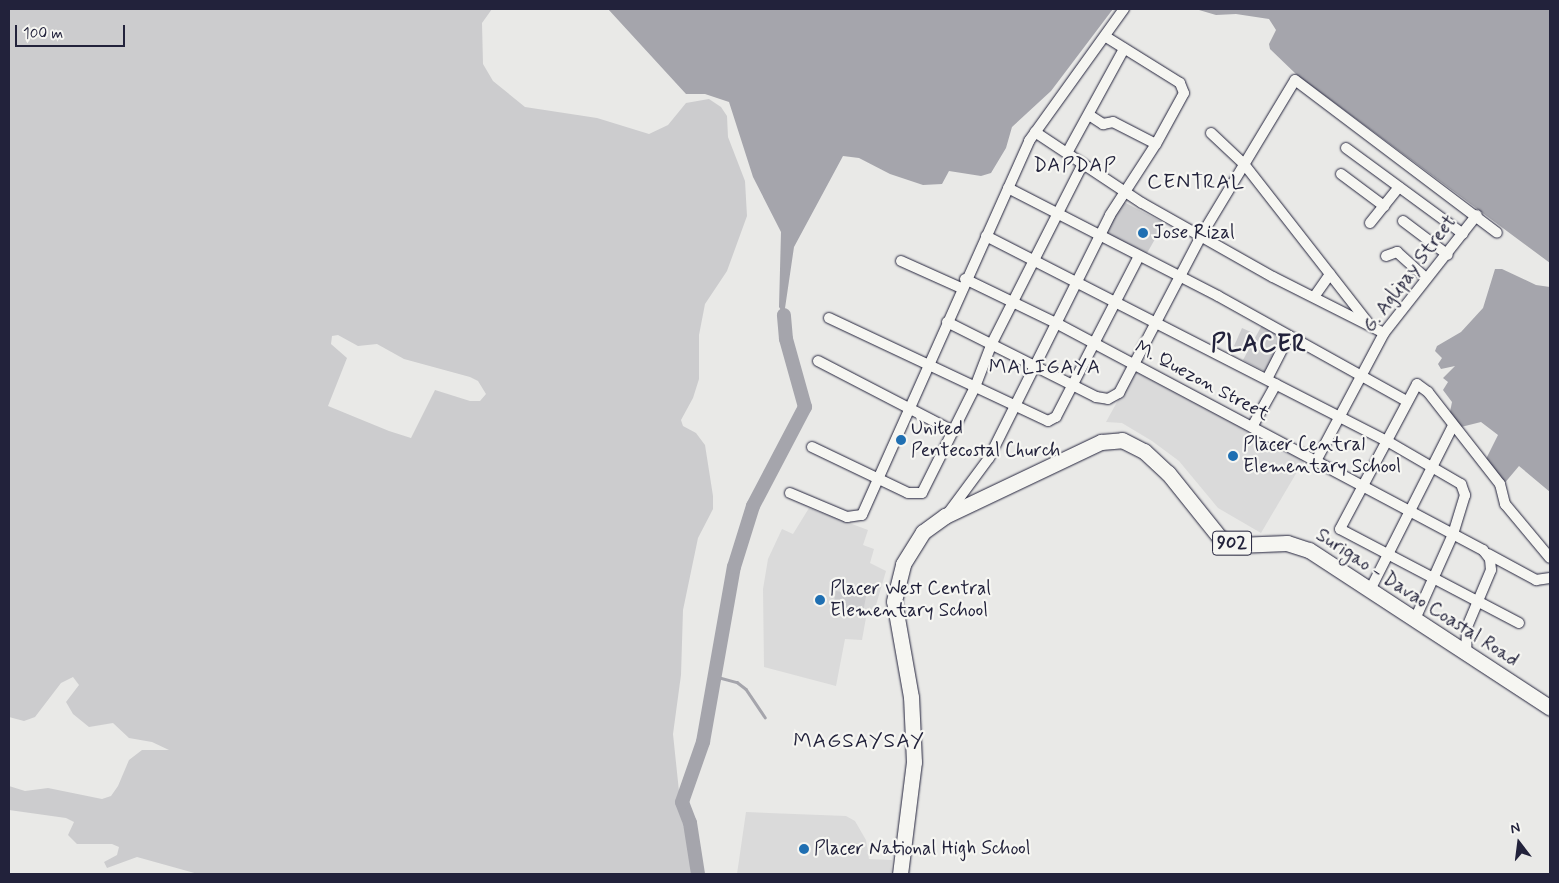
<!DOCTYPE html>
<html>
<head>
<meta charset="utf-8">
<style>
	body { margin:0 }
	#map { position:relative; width:1559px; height:883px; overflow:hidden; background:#e9e9e7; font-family:Mynerve,sans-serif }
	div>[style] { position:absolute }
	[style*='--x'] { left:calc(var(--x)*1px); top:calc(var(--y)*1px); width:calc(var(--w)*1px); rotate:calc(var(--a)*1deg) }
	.built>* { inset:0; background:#dadada }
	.green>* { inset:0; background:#ccccce }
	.water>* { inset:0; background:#a5a5ac }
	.stream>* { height:2.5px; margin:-1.25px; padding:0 1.25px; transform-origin:1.25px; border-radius:1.25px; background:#a5a5ac }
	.river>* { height:14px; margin:-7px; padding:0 7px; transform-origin:7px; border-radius:7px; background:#a5a5ac }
	.roads { filter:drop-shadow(0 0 1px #22223b) drop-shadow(0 0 1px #22223b) }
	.minor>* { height:10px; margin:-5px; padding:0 5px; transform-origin:5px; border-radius:5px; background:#f6f6f2 }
	.highway>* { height:15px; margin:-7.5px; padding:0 7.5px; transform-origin:7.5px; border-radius:7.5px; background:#f6f6f2 }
	.dots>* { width:14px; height:14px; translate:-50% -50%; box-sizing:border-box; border:2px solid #f6f6f2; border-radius:50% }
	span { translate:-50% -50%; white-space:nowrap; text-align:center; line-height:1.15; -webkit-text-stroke:4.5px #f6f6f2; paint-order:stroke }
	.shield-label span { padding:1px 4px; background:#f6f6f2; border:1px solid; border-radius:4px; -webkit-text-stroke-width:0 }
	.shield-label { font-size:18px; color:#22223b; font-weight:700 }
	.poi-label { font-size:19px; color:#22223b }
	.left { translate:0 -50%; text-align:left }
	.street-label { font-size:19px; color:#22223b }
	.neighbourhood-label { font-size:20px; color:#22223b; letter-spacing:1px }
	.quarter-label { font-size:21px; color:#22223b; letter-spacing:1px }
	.district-label { font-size:24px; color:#22223b; font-weight:700; letter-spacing:1px }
	.frame { position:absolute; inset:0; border:10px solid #22223b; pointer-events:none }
	.north { position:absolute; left:1494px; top:818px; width:50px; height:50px; -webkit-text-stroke:4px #f6f6f2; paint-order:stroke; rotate:345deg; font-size:14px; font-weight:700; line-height:20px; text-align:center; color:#22223b }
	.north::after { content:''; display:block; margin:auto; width:18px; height:22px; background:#22223b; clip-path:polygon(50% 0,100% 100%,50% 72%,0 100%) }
	.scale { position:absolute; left:15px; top:25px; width:110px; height:22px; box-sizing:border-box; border:2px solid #22223b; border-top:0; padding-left:6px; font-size:15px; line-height:18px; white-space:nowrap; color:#22223b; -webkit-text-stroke:4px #f6f6f2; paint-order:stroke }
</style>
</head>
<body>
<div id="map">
	<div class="built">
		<div style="clip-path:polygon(1134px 371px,1304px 460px,1261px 533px,1218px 508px,1179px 461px,1152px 441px,1122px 423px,1106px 422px)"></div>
		<div style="clip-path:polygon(809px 508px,868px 530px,863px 545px,874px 549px,870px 563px,886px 571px,874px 612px,867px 612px,862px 640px,845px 639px,836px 686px,764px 667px,763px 589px,768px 559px,782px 529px,793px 534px)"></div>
		<div style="clip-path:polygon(746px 812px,846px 816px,855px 821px,866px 840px,869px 859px,892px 860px,891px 874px,737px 874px)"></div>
	</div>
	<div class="green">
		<div style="clip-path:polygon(evenodd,9px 9px,492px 9px,482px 23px,483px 64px,493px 81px,525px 107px,597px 118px,649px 134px,668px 125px,686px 103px,709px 99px,721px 107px,727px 116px,728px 137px,745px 181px,747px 216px,727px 271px,705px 304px,699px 335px,699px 379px,693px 398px,681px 420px,683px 426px,696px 433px,705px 445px,713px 496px,713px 509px,698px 538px,683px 610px,681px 675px,673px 734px,682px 820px,694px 864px,693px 874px,198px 874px,137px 857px,107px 868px,104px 862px,117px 855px,119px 847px,112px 844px,77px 844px,68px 835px,74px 822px,66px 818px,9px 810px,9px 786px,25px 791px,48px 788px,102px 799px,111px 796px,118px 786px,129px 760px,142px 750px,169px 750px,152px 742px,129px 738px,113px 723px,89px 727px,73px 714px,66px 702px,79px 685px,73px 677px,61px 683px,35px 717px,24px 721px,9px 717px,9px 9px,338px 335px,358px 346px,377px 344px,404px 359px,470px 377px,478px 381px,486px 394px,480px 401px,470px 401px,435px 390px,411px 438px,389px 431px,328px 406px,347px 358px,331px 344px,332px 336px,338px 335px)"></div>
		<div style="clip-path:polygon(1122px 201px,1164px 223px,1146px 255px,1105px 233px)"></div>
		<div style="clip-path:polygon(1262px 325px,1285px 338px,1266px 372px,1243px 360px)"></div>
		<div style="clip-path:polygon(1242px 328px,1253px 333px,1245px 351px,1234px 346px)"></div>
		<div style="clip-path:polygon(836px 591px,866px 596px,863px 613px,833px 608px)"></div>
	</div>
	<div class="water">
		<div style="clip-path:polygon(608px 9px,1113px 9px,1051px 91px,1012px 127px,1006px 148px,991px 173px,981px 176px,949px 171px,942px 184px,923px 185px,890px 174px,859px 158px,843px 156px,794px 247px,784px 315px,779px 307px,781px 232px,753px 177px,729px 102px,705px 94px,686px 94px)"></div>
		<div style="clip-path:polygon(1550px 9px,1550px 263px,1297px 75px,1270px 49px,1269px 44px,1276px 30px,1269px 19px,1236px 14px,1216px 15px,1199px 10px)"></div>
		<div style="clip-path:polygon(1495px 269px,1502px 269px,1536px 285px,1550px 287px,1550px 492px,1519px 466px,1503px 485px,1485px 461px,1498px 435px,1481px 422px,1461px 427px,1449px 417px,1452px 402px,1443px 390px,1448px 382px,1443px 378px,1455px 366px,1441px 369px,1438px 364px,1442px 358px,1435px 351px,1437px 346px,1461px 332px,1483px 308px)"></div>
	</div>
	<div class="stream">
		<div style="--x:714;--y:676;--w:24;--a:15"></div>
		<div style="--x:737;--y:682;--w:11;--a:38"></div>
		<div style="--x:746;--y:689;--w:34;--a:56"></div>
	</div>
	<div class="river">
		<div style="--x:698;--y:874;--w:52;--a:-98.9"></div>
		<div style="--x:690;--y:823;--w:22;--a:-111"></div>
		<div style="--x:682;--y:802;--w:64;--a:-70.7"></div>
		<div style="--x:703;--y:742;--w:178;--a:-80"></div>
		<div style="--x:734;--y:567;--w:64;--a:-72.7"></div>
		<div style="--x:753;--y:506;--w:112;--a:-62.3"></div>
		<div style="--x:805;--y:407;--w:71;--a:-105.6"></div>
		<div style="--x:786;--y:339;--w:24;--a:-95"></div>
	</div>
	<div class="roads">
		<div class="minor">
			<div style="--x:1089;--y:115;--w:17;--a:33"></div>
			<div style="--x:1103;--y:124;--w:10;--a:-11"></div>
			<div style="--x:1113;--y:122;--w:48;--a:27.1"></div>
			<div style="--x:1035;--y:132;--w:128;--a:33.6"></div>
			<div style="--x:1142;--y:203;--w:150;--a:29.5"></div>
			<div style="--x:1273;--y:277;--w:124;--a:26.8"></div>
			<div style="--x:1211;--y:133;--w:45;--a:43.2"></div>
			<div style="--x:1244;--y:164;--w:203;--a:52"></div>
			<div style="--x:1346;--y:148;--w:145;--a:36.3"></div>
			<div style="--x:1067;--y:153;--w:119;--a:-61.3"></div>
			<div style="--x:1341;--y:174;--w:54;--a:36.7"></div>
			<div style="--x:1008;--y:188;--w:236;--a:27.2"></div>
			<div style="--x:1218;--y:296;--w:216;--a:29.1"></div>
			<div style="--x:1403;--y:221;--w:56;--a:37.1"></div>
			<div style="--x:1370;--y:223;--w:46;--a:-51.1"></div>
			<div style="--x:986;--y:236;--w:450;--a:27.1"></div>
			<div style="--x:1387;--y:441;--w:86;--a:30.2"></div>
			<div style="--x:1461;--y:484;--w:12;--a:70"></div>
			<div style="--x:1465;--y:495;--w:39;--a:107"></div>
			<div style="--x:1454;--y:532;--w:95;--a:114.1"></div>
			<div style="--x:1386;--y:256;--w:12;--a:-20"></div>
			<div style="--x:1397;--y:252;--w:39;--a:42"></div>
			<div style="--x:901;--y:261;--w:66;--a:24.2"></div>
			<div style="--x:965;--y:279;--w:101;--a:25.8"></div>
			<div style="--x:1056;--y:323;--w:484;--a:28"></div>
			<div style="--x:1483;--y:550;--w:11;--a:52"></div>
			<div style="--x:1490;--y:559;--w:11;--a:85"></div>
			<div style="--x:1491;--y:570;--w:62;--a:112.8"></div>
			<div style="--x:1467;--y:627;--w:25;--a:92"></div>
			<div style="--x:1314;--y:297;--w:28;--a:-55"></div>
			<div style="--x:829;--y:318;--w:242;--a:25.2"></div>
			<div style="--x:1048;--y:421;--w:9;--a:-27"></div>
			<div style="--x:1056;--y:417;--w:181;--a:-62.7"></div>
			<div style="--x:947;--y:322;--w:167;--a:26.7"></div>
			<div style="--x:1096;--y:397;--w:12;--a:9"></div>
			<div style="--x:1108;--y:399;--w:13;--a:-29"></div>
			<div style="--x:1119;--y:393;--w:177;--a:-62.4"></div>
			<div style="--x:1201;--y:236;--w:182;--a:-58.9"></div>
			<div style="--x:1295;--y:80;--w:253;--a:37.1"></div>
			<div style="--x:818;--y:361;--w:152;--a:27.4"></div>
			<div style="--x:1267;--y:379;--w:48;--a:-62.9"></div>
			<div style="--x:1252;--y:427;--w:49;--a:-60.8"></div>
			<div style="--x:812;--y:447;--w:106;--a:25.6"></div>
			<div style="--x:908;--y:493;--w:14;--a:0"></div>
			<div style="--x:922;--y:493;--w:119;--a:-63.4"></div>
			<div style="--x:975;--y:387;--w:47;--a:-68.9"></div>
			<div style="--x:992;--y:343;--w:201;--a:-63.1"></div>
			<div style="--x:1316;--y:461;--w:145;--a:-62"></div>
			<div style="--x:1384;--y:333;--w:150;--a:-51.8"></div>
			<div style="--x:790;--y:493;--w:62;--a:22.8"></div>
			<div style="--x:847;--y:517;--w:15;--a:-8"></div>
			<div style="--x:862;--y:515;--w:410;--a:-65.9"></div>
			<div style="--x:1029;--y:141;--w:163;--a:-54.3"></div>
			<div style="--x:949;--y:512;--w:67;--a:-53.5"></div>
			<div style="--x:989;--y:458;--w:271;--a:-63.5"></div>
			<div style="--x:1110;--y:215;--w:85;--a:-57.1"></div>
			<div style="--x:1156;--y:144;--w:58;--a:-61.2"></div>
			<div style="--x:1184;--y:93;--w:11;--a:-112"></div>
			<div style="--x:1180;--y:83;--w:87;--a:-148.1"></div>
			<div style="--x:1488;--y:554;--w:55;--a:28.4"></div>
			<div style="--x:1536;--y:580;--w:14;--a:-8"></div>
			<div style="--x:1370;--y:590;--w:182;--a:-63.2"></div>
			<div style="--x:1519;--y:623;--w:202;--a:-152.3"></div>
			<div style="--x:1340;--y:529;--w:164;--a:-62"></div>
			<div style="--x:1417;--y:384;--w:14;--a:36"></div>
			<div style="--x:1428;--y:392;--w:117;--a:52"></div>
			<div style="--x:1500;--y:484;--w:21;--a:76"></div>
			<div style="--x:1505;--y:504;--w:70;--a:50.2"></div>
		</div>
		<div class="highway">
			<div style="--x:900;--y:874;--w:113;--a:-82.9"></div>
			<div style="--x:914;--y:762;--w:65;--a:-92.6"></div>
			<div style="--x:911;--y:697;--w:97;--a:-100"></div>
			<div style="--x:894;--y:601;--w:38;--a:-76"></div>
			<div style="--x:903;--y:564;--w:38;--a:-58"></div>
			<div style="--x:923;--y:532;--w:27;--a:-36"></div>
			<div style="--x:945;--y:516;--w:173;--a:-25.4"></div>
			<div style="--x:1101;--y:442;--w:21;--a:-5"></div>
			<div style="--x:1122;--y:440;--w:25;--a:27"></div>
			<div style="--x:1144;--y:451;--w:33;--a:43"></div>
			<div style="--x:1168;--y:473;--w:83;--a:51.3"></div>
			<div style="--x:1220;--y:538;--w:18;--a:22"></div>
			<div style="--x:1237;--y:545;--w:50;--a:-2.3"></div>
			<div style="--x:1287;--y:543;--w:23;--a:18"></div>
			<div style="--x:1309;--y:550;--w:288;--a:33.2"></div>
		</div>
	</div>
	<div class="dots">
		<div style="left:1143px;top:233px;background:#1f6fb2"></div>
		<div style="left:901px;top:440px;background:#1f6fb2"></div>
		<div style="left:1233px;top:456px;background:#1f6fb2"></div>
		<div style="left:820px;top:600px;background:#1f6fb2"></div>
		<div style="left:804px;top:849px;background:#1f6fb2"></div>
	</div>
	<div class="shield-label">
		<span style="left:1232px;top:543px">902</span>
	</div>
	<div class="poi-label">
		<span class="left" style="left:1153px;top:233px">Jose Rizal</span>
		<span class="left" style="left:911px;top:440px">United<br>Pentecostal Church</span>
		<span class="left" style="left:1243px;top:456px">Placer Central<br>Elementary School</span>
		<span class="left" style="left:830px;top:600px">Placer West Central<br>Elementary School</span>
		<span class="left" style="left:814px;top:849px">Placer National High School</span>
	</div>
	<div class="street-label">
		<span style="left:1410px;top:274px;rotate:-53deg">G. Aglipay Street</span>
		<span style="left:1202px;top:381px;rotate:28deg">M. Quezon Street</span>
		<span style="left:1417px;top:598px;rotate:33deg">Surigao - Davao Coastal Road</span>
	</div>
	<div class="neighbourhood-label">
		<span style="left:1075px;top:165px">DAPDAP</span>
		<span style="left:1045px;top:367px">MALIGAYA</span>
	</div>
	<div class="quarter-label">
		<span style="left:1196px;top:182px">CENTRAL</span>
		<span style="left:859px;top:741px">MAGSAYSAY</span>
	</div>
	<div class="district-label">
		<span style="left:1259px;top:345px">PLACER</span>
	</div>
	<div class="frame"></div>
	<div class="north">N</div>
	<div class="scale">100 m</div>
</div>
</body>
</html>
